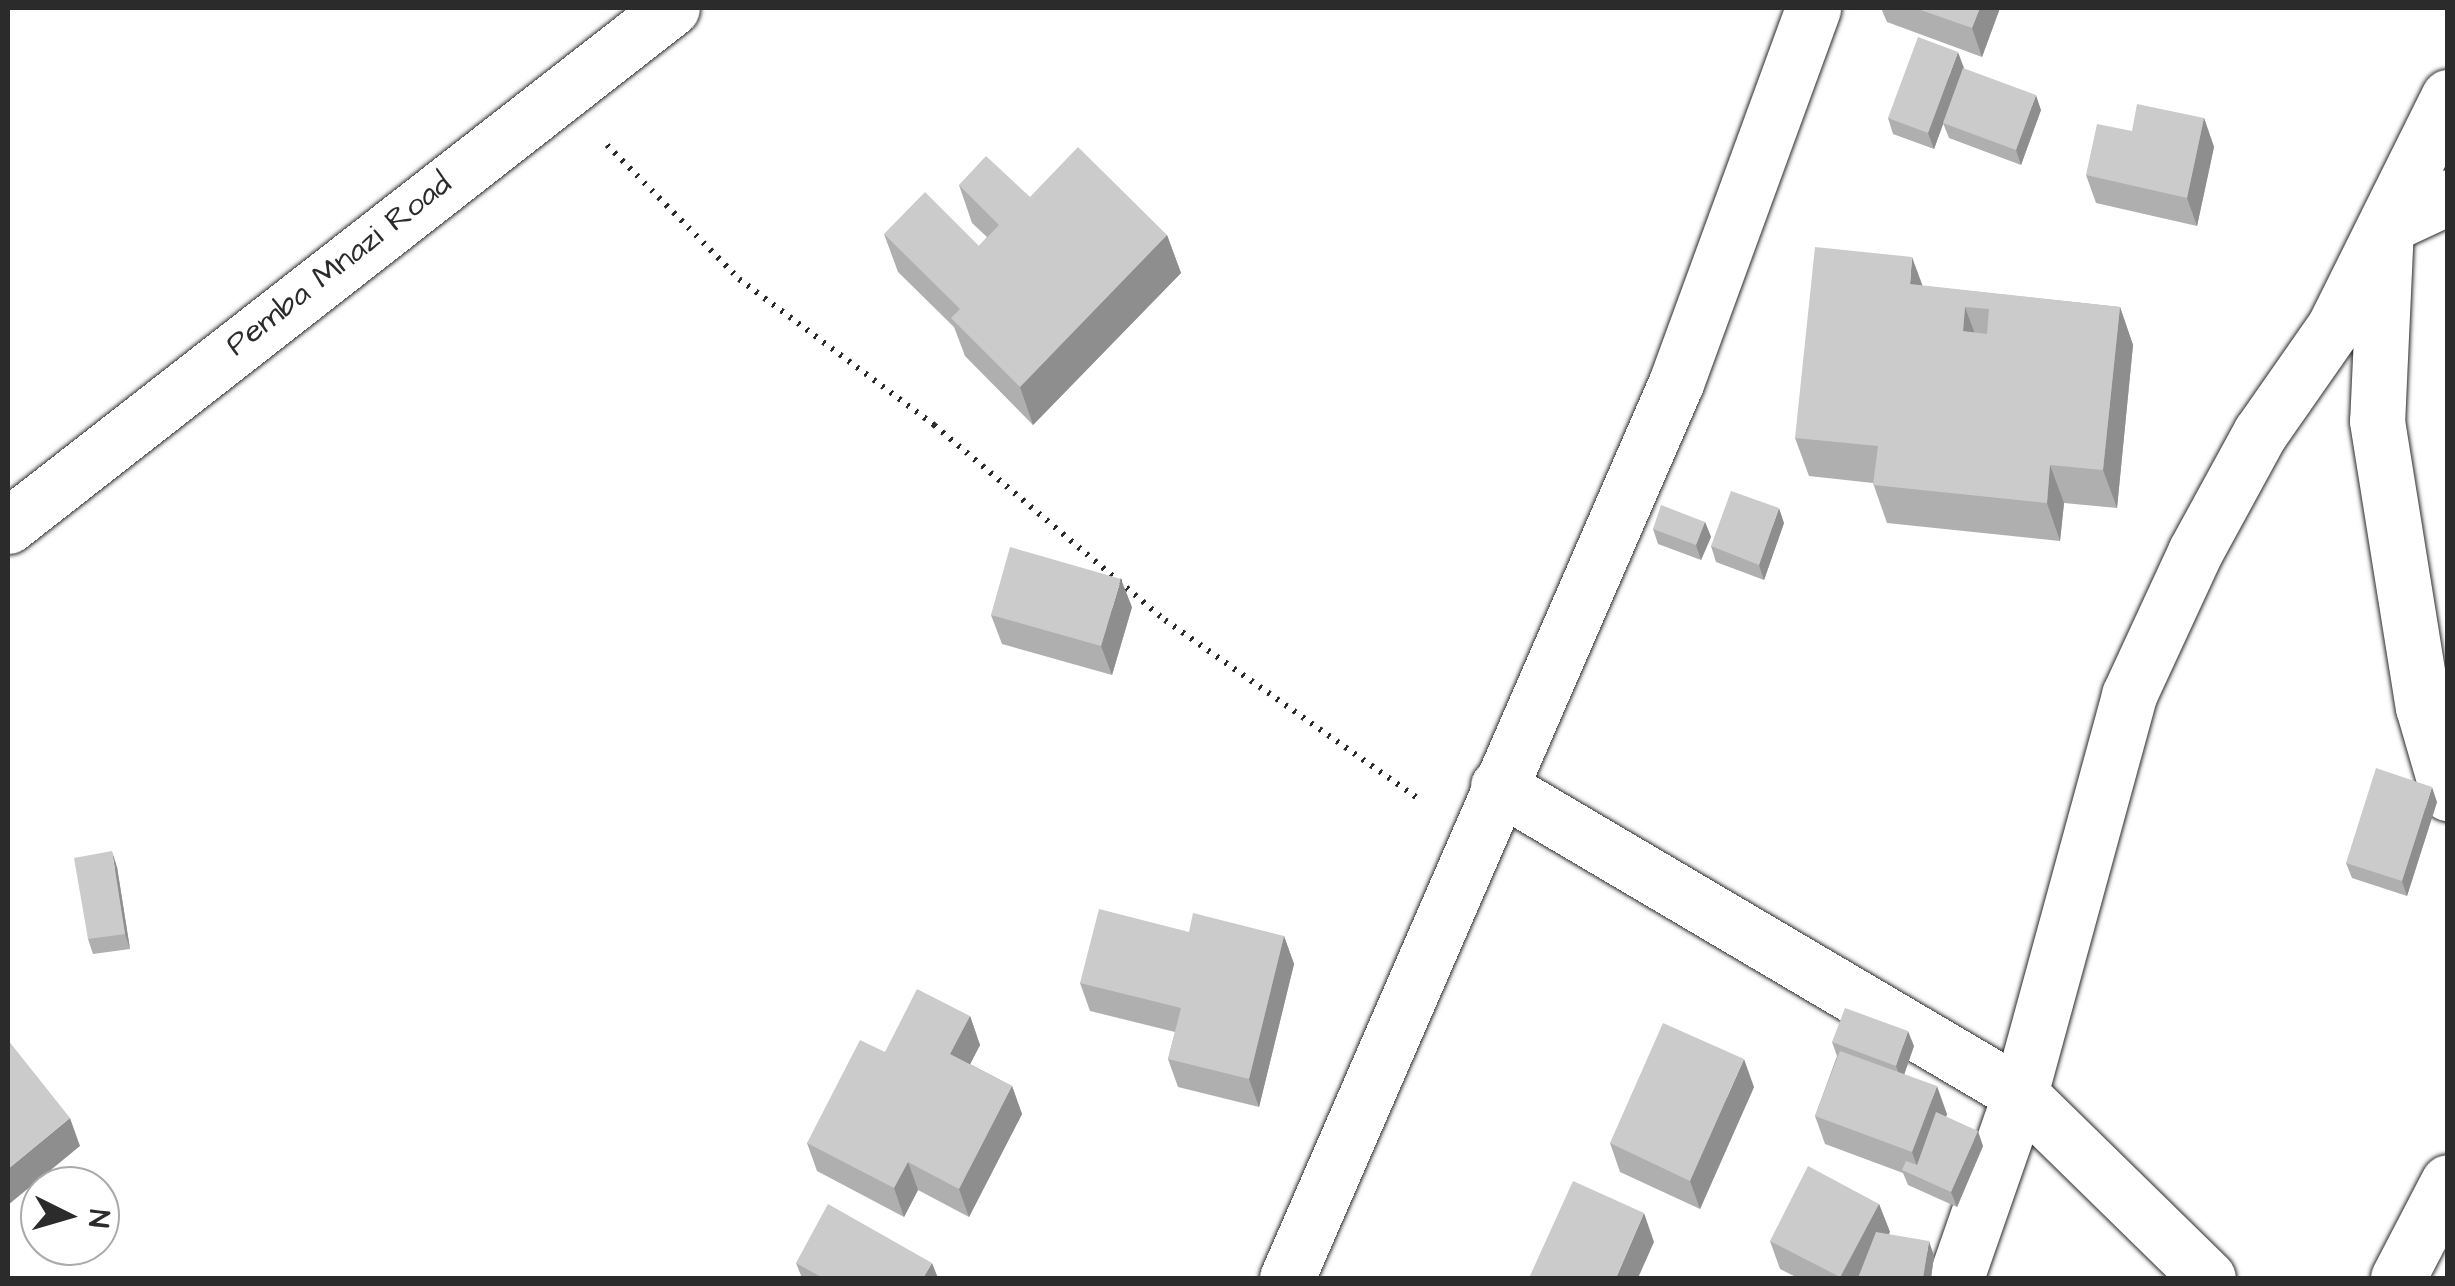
<!DOCTYPE html>
<html>
<head>
<meta charset="utf-8">
<style>
	body { margin:0 }
	#map { position:relative; width:2455px; height:1286px; overflow:hidden; background:#fff; font-family:"Architects Daughter",sans-serif }
	div>[style] { position:absolute }
	[style*='--x'] { left:calc(var(--x)*1px); top:calc(var(--y)*1px); width:calc(var(--w)*1px); rotate:calc(var(--a)*1deg) }
	.path>* { height:6px; margin-top:-3px; transform-origin:0; background:repeating-linear-gradient(90deg,#2b2b2b 0 2.5px,transparent 0 10.5px) }
	.roads { filter:drop-shadow(0 0 2px #2b2b2b) drop-shadow(0 0 2px #2b2b2b) }
	.minor>* { height:55px; margin:-27.5px; padding:0 27.5px; transform-origin:27.5px; border-radius:27.5px; background:#fff }
	.major>* { height:55px; margin:-27.5px; padding:0 27.5px; transform-origin:27.5px; border-radius:27.5px; background:#fff }
	.wall>* { inset:0; background:#afafaf }
	.shaded-wall>* { inset:0; background:#8e8e8e }
	.building>* { inset:0; background:#cbcbcb }
	span { translate:-50% -50%; white-space:nowrap; text-align:center; line-height:1.15; -webkit-text-stroke:8px #fff; paint-order:stroke }
	.street-label { font-size:32px; color:#2b2b2b }
	.frame { position:absolute; inset:0; border:10px solid #2b2b2b; pointer-events:none }
	.north { position:absolute; left:20px; top:1166px; width:100px; height:100px; box-sizing:border-box; background:#fff; border:2px solid #aaa; border-radius:50%; rotate:95deg; font-size:28px; font-weight:700; line-height:40px; text-align:center; color:#2b2b2b }
	.north::after { content:''; display:block; margin:auto; width:35px; height:45px; background:#2b2b2b; clip-path:polygon(50% 0,100% 100%,50% 72%,0 100%) }
</style>
</head>
<body>
<div id="map">
	<div class="path">
		<div style="--x:607;--y:145;--w:188;--a:45.4"></div>
		<div style="--x:739;--y:279;--w:244;--a:36.8"></div>
		<div style="--x:934;--y:425;--w:302;--a:40.2"></div>
		<div style="--x:1165;--y:620;--w:312;--a:35.2"></div>
	</div>
	<div class="roads">
		<div class="minor">
			<div style="--x:2448;--y:197;--w:68;--a:154.9"></div>
			<div style="--x:2386;--y:226;--w:195;--a:92.6"></div>
			<div style="--x:2377;--y:421;--w:290;--a:80.9"></div>
			<div style="--x:2423;--y:707;--w:90;--a:73.8"></div>
			<div style="--x:1498;--y:786;--w:606;--a:30.54"></div>
			<div style="--x:2020;--y:1094;--w:263;--a:44.4"></div>
			<div style="--x:1287;--y:1278;--w:976;--a:-66.51"></div>
			<div style="--x:1676;--y:383;--w:399;--a:-69.9"></div>
			<div style="--x:1956;--y:1278;--w:195;--a:-70.8"></div>
			<div style="--x:2020;--y:1094;--w:414;--a:-74.7"></div>
			<div style="--x:2129;--y:695;--w:157;--a:-65.2"></div>
			<div style="--x:2195;--y:552;--w:136;--a:-61.4"></div>
			<div style="--x:2260;--y:433;--w:129;--a:-55.1"></div>
			<div style="--x:2334;--y:327;--w:257;--a:-63.6"></div>
			<div style="--x:2398;--y:1278;--w:108;--a:-62.5"></div>
		</div>
		<div class="major">
			<div style="--x:8;--y:526;--w:842;--a:-37.96"></div>
		</div>
	</div>
	<div class="wall">
		<div style="clip-path:polygon(1881px 8px,2000px 8px,1982px 57px,1887px 22px)"></div>
		<div style="clip-path:polygon(1963px 68px,2041px 110px,2021px 165px,1949px 138px,1943px 123px,1934px 149px,1893px 134px,1888px 118px)"></div>
		<div style="clip-path:polygon(2204px 118px,2214px 147px,2197px 226px,2096px 203px,2086px 175px,2132px 131px)"></div>
		<div style="clip-path:polygon(959px 185px,1030px 197px,1167px 235px,1181px 273px,1033px 425px,965px 356px,954px 327px,898px 272px,884px 234px,979px 246px,987px 237px,972px 223px)"></div>
		<div style="clip-path:polygon(1923px 286px,2120px 307px,2133px 345px,2117px 508px,2064px 503px,2060px 541px,1887px 523px,1873px 483px,1809px 476px,1795px 438px)"></div>
		<div style="clip-path:polygon(1705px 522px,1711px 537px,1701px 560px,1658px 544px,1653px 529px)"></div>
		<div style="clip-path:polygon(1784px 523px,1764px 580px,1716px 562px,1711px 546px)"></div>
		<div style="clip-path:polygon(1132px 607px,1112px 675px,1002px 644px,991px 615px)"></div>
		<div style="clip-path:polygon(2437px 802px,2407px 896px,2352px 878px,2346px 863px)"></div>
		<div style="clip-path:polygon(117px 867px,130px 949px,93px 954px,88px 939px)"></div>
		<div style="clip-path:polygon(1189px 932px,1284px 936px,1294px 964px,1259px 1107px,1178px 1087px,1168px 1059px,1175px 1032px,1090px 1011px,1080px 983px)"></div>
		<div style="clip-path:polygon(970px 1016px,980px 1045px,970px 1064px,1012px 1086px,1022px 1114px,969px 1217px,918px 1190px,904px 1217px,817px 1171px,807px 1143px)"></div>
		<div style="clip-path:polygon(1832px 1042px,1914px 1046px,1904px 1074px,1947px 1114px,1946px 1117px,1983px 1146px,1957px 1207px,1908px 1185px,1903px 1173px,1825px 1144px,1815px 1116px,1837px 1056px)"></div>
		<div style="clip-path:polygon(1754px 1087px,1700px 1209px,1620px 1172px,1610px 1143px)"></div>
		<div style="clip-path:polygon(1879px 1204px,1890px 1232px,1888px 1234px,1934px 1256px,1931px 1278px,1798px 1278px,1780px 1269px,1770px 1241px)"></div>
		<div style="clip-path:polygon(796px 1263px,938px 1278px,802px 1278px)"></div>
	</div>
	<div class="shaded-wall">
		<div style="clip-path:polygon(1980px 8px,2000px 8px,1982px 57px,1972px 28px)"></div>
		<div style="clip-path:polygon(1958px 52px,1964px 68px,1934px 149px,1928px 133px)"></div>
		<div style="clip-path:polygon(2036px 95px,2041px 110px,2021px 165px,2016px 150px)"></div>
		<div style="clip-path:polygon(2204px 118px,2214px 147px,2197px 226px,2187px 198px)"></div>
		<div style="clip-path:polygon(1167px 235px,1181px 273px,1033px 425px,1020px 387px)"></div>
		<div style="clip-path:polygon(1912px 257px,1926px 295px,1910px 284px)"></div>
		<div style="clip-path:polygon(1965px 307px,1979px 345px,1963px 331px)"></div>
		<div style="clip-path:polygon(2120px 307px,2133px 345px,2117px 508px,2103px 470px)"></div>
		<div style="clip-path:polygon(2050px 465px,2064px 503px,2060px 541px,2047px 503px)"></div>
		<div style="clip-path:polygon(1779px 508px,1784px 523px,1764px 580px,1759px 565px)"></div>
		<div style="clip-path:polygon(1705px 522px,1711px 537px,1701px 560px,1696px 545px)"></div>
		<div style="clip-path:polygon(1121px 579px,1132px 607px,1112px 675px,1101px 646px)"></div>
		<div style="clip-path:polygon(2432px 787px,2437px 802px,2407px 896px,2402px 881px)"></div>
		<div style="clip-path:polygon(112px 851px,117px 867px,130px 949px,125px 934px)"></div>
		<div style="clip-path:polygon(1284px 936px,1294px 964px,1259px 1107px,1249px 1079px)"></div>
		<div style="clip-path:polygon(970px 1016px,980px 1045px,961px 1082px,950px 1054px)"></div>
		<div style="clip-path:polygon(1908px 1031px,1914px 1046px,1902px 1081px,1896px 1066px)"></div>
		<div style="clip-path:polygon(1744px 1059px,1754px 1087px,1700px 1209px,1690px 1181px)"></div>
		<div style="clip-path:polygon(1012px 1086px,1022px 1114px,969px 1217px,959px 1189px)"></div>
		<div style="clip-path:polygon(1937px 1086px,1947px 1114px,1922px 1180px,1912px 1152px)"></div>
		<div style="clip-path:polygon(70px 1118px,80px 1146px,8px 1205px,8px 1169px)"></div>
		<div style="clip-path:polygon(1978px 1131px,1983px 1146px,1957px 1207px,1951px 1192px)"></div>
		<div style="clip-path:polygon(908px 1162px,918px 1190px,904px 1217px,894px 1188px)"></div>
		<div style="clip-path:polygon(1879px 1204px,1890px 1232px,1865px 1278px,1840px 1278px)"></div>
		<div style="clip-path:polygon(1644px 1213px,1654px 1242px,1638px 1278px,1616px 1278px)"></div>
		<div style="clip-path:polygon(1929px 1241px,1934px 1256px,1931px 1278px,1923px 1278px)"></div>
		<div style="clip-path:polygon(932px 1263px,938px 1278px,923px 1278px)"></div>
	</div>
	<div class="building">
		<div style="clip-path:polygon(1915px 8px,1980px 8px,1972px 28px)"></div>
		<div style="clip-path:polygon(1918px 37px,1958px 52px,1928px 133px,1888px 118px)"></div>
		<div style="clip-path:polygon(1963px 68px,2036px 95px,2016px 150px,1943px 123px)"></div>
		<div style="clip-path:polygon(2137px 104px,2204px 118px,2187px 198px,2086px 175px,2097px 124px,2132px 131px)"></div>
		<div style="clip-path:polygon(1078px 147px,1167px 235px,1020px 387px,951px 318px,960px 309px,884px 234px,925px 192px,979px 246px,999px 225px,959px 185px,986px 156px,1030px 197px)"></div>
		<div style="clip-path:polygon(evenodd,1815px 247px,1912px 257px,1910px 284px,2120px 307px,2103px 470px,2050px 465px,2047px 503px,1873px 485px,1878px 446px,1795px 438px,1815px 247px,1965px 307px,1989px 309px,1987px 334px,1963px 331px,1965px 307px)"></div>
		<div style="clip-path:polygon(1731px 491px,1779px 508px,1759px 565px,1711px 546px)"></div>
		<div style="clip-path:polygon(1661px 505px,1705px 522px,1696px 545px,1653px 529px)"></div>
		<div style="clip-path:polygon(1010px 547px,1121px 579px,1101px 646px,991px 615px)"></div>
		<div style="clip-path:polygon(2376px 768px,2432px 787px,2402px 881px,2346px 863px)"></div>
		<div style="clip-path:polygon(112px 851px,125px 934px,88px 939px,74px 858px)"></div>
		<div style="clip-path:polygon(1099px 909px,1189px 932px,1193px 913px,1284px 936px,1249px 1079px,1168px 1059px,1181px 1008px,1080px 983px)"></div>
		<div style="clip-path:polygon(917px 989px,970px 1016px,950px 1054px,1012px 1086px,959px 1189px,908px 1162px,894px 1188px,807px 1143px,860px 1040px,885px 1052px)"></div>
		<div style="clip-path:polygon(1845px 1008px,1908px 1031px,1896px 1066px,1832px 1042px)"></div>
		<div style="clip-path:polygon(1663px 1023px,1744px 1059px,1690px 1181px,1610px 1143px)"></div>
		<div style="clip-path:polygon(8px 1040px,70px 1118px,8px 1169px)"></div>
		<div style="clip-path:polygon(1840px 1051px,1937px 1086px,1912px 1152px,1815px 1116px)"></div>
		<div style="clip-path:polygon(1936px 1112px,1978px 1131px,1951px 1192px,1902px 1170px,1906px 1161px,1917px 1165px)"></div>
		<div style="clip-path:polygon(1808px 1166px,1879px 1204px,1840px 1277px,1770px 1241px)"></div>
		<div style="clip-path:polygon(1573px 1181px,1644px 1213px,1616px 1278px,1529px 1278px)"></div>
		<div style="clip-path:polygon(828px 1204px,932px 1263px,923px 1278px,823px 1278px,796px 1263px)"></div>
		<div style="clip-path:polygon(1876px 1232px,1929px 1241px,1923px 1278px,1858px 1278px)"></div>
	</div>
	<div class="street-label">
		<span style="left:339px;top:265px;rotate:-38deg">Pemba Mnazi Road</span>
	</div>
	<div class="frame"></div>
	<div class="north">N</div>
</div>
</body>
</html>
